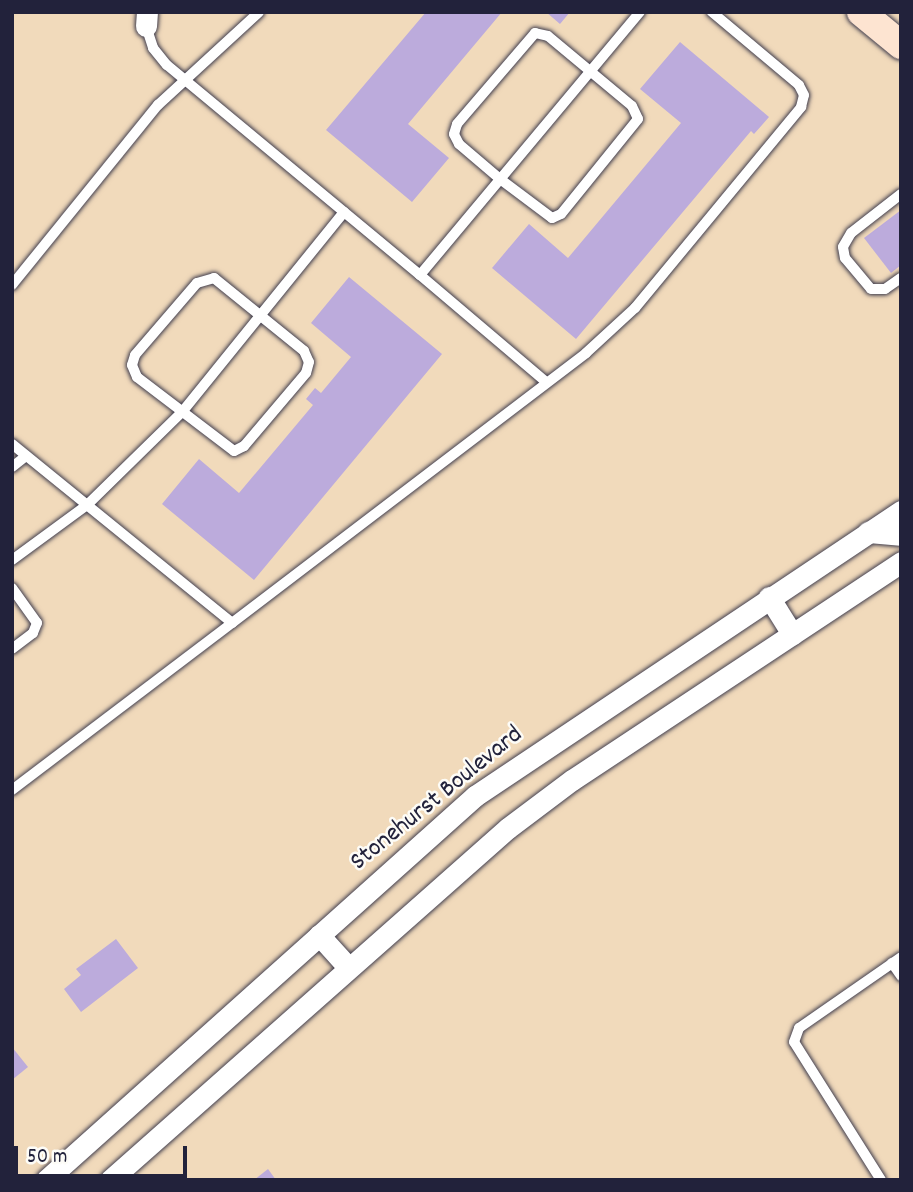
<!DOCTYPE html>
<html>
<head>
<meta charset="utf-8">
<style>
	body { margin:0 }
	#map { position:relative; width:913px; height:1192px; overflow:hidden; background:#f1dabb; font-family:Dekko,sans-serif }
	div>[style] { position:absolute }
	[style*='--x'] { left:calc(var(--x)*1px); top:calc(var(--y)*1px); width:calc(var(--w)*1px); rotate:calc(var(--a)*1deg) }
	.building>* { inset:0; background:#bcabdc }
	.roads { filter:drop-shadow(0 0 2px #413e4e) drop-shadow(0 0 2px #413e4e) }
	.lane>* { height:10px; margin:-5px; padding:0 5px; transform-origin:5px; border-radius:5px; background:#fff }
	.street>* { height:21px; margin:-10.5px; padding:0 10.5px; transform-origin:10.5px; border-radius:10.5px; background:#fff }
	.secondary>* { height:28px; margin:-14px; padding:0 14px; transform-origin:14px; border-radius:14px; background:#fde4d1 }
	span { translate:-50% -50%; white-space:nowrap; text-align:center; line-height:1.15; -webkit-text-stroke:5px #fdfcf7; paint-order:stroke }
	.street-label { font-size:26px; color:#22223b }
	.frame { position:absolute; inset:0; border:14px solid #22223b; pointer-events:none }
	.scale { position:absolute; left:14px; top:1146px; width:173px; height:32px; box-sizing:border-box; border:4px solid #22223b; border-top:0; padding-left:9px; font-size:21px; line-height:24px; white-space:nowrap; color:#22223b; -webkit-text-stroke:5px #fdfcf7; paint-order:stroke }
</style>
</head>
<body>
<div id="map">
	<div class="building">
		<div style="clip-path:polygon(426px 12px,502px 12px,408px 124px,449px 158px,412px 202px,326px 130px)"></div>
		<div style="clip-path:polygon(546px 12px,570px 12px,560px 24px)"></div>
		<div style="clip-path:polygon(680px 42px,769px 117px,754px 134px,751px 131px,576px 339px,492px 268px,529px 224px,568px 258px,681px 123px,640px 89px)"></div>
		<div style="clip-path:polygon(901px 210px,901px 265px,891px 273px,864px 238px)"></div>
		<div style="clip-path:polygon(349px 277px,442px 354px,254px 580px,162px 504px,199px 459px,239px 493px,313px 405px,306px 399px,315px 388px,321px 393px,351px 357px,311px 323px)"></div>
		<div style="clip-path:polygon(116px 939px,138px 968px,81px 1012px,64px 989px,81px 975px,76px 969px)"></div>
		<div style="clip-path:polygon(12px 1047px,28px 1067px,12px 1080px)"></div>
		<div style="clip-path:polygon(268px 1169px,276px 1180px,254px 1180px)"></div>
	</div>
	<div class="roads">
		<div class="lane">
			<div style="--x:146;--y:26;--w:23;--a:72"></div>
			<div style="--x:153;--y:48;--w:22;--a:51"></div>
			<div style="--x:167;--y:65;--w:329;--a:39.7"></div>
			<div style="--x:420;--y:275;--w:343;--a:-50.1"></div>
			<div style="--x:535;--y:33;--w:13;--a:13"></div>
			<div style="--x:548;--y:36;--w:109;--a:39.8"></div>
			<div style="--x:632;--y:106;--w:14;--a:65"></div>
			<div style="--x:638;--y:119;--w:122;--a:129"></div>
			<div style="--x:561;--y:214;--w:10;--a:156"></div>
			<div style="--x:552;--y:218;--w:65;--a:-143.1"></div>
			<div style="--x:500;--y:179;--w:54;--a:-139.5"></div>
			<div style="--x:459;--y:144;--w:11;--a:-117"></div>
			<div style="--x:454;--y:134;--w:10;--a:-73"></div>
			<div style="--x:457;--y:124;--w:120;--a:-49.4"></div>
			<div style="--x:901;--y:194;--w:63;--a:142"></div>
			<div style="--x:851;--y:233;--w:16;--a:120"></div>
			<div style="--x:843;--y:247;--w:11;--a:80"></div>
			<div style="--x:845;--y:258;--w:40;--a:50"></div>
			<div style="--x:871;--y:289;--w:14;--a:0"></div>
			<div style="--x:885;--y:289;--w:19;--a:-35"></div>
			<div style="--x:344;--y:212;--w:259;--a:129"></div>
			<div style="--x:181;--y:413;--w:132;--a:135.6"></div>
			<div style="--x:87;--y:505;--w:187;--a:39.1"></div>
			<div style="--x:232;--y:623;--w:445;--a:-37.3"></div>
			<div style="--x:586;--y:353;--w:67;--a:-42.6"></div>
			<div style="--x:635;--y:308;--w:261;--a:-50.4"></div>
			<div style="--x:801;--y:107;--w:12;--a:-76"></div>
			<div style="--x:804;--y:95;--w:11;--a:-117"></div>
			<div style="--x:799;--y:85;--w:114;--a:-140"></div>
			<div style="--x:420;--y:275;--w:165;--a:40.3"></div>
			<div style="--x:214;--y:278;--w:116;--a:39"></div>
			<div style="--x:304;--y:351;--w:12;--a:66"></div>
			<div style="--x:309;--y:362;--w:11;--a:105"></div>
			<div style="--x:306;--y:373;--w:96;--a:130.3"></div>
			<div style="--x:244;--y:446;--w:11;--a:153"></div>
			<div style="--x:234;--y:451;--w:122;--a:-142.7"></div>
			<div style="--x:137;--y:377;--w:13;--a:-113"></div>
			<div style="--x:132;--y:365;--w:10;--a:-73"></div>
			<div style="--x:135;--y:355;--w:95;--a:-49.3"></div>
			<div style="--x:197;--y:283;--w:18;--a:-16"></div>
			<div style="--x:12;--y:285;--w:232;--a:-51"></div>
			<div style="--x:158;--y:105;--w:137;--a:-42.6"></div>
			<div style="--x:12;--y:444;--w:97;--a:39.1"></div>
			<div style="--x:87;--y:505;--w:93;--a:143.7"></div>
			<div style="--x:12;--y:467;--w:18;--a:-38"></div>
			<div style="--x:12;--y:588;--w:43;--a:54.5"></div>
			<div style="--x:37;--y:623;--w:11;--a:112"></div>
			<div style="--x:33;--y:633;--w:26;--a:143"></div>
			<div style="--x:12;--y:790;--w:276;--a:-37.2"></div>
			<div style="--x:892;--y:963;--w:16;--a:55"></div>
			<div style="--x:881;--y:1180;--w:163;--a:-122.2"></div>
			<div style="--x:794;--y:1042;--w:15;--a:-70"></div>
			<div style="--x:799;--y:1028;--w:124;--a:-34.8"></div>
		</div>
		<div class="street">
			<div style="--x:146;--y:26;--w:14;--a:-86"></div>
			<div style="--x:868;--y:532;--w:33;--a:5"></div>
			<div style="--x:769;--y:597;--w:44;--a:58.1"></div>
			<div style="--x:319;--y:935;--w:42;--a:47.9"></div>
			<div style="--x:46;--y:1180;--w:576;--a:-41.83"></div>
			<div style="--x:475;--y:796;--w:513;--a:-33.78"></div>
			<div style="--x:110;--y:1180;--w:531;--a:-41.49"></div>
			<div style="--x:508;--y:828;--w:80;--a:-36.9"></div>
			<div style="--x:572;--y:780;--w:395;--a:-33.5"></div>
		</div>
		<div class="secondary">
			<div style="--x:861;--y:12;--w:52;--a:39.5"></div>
		</div>
	</div>
	<div class="street-label">
		<span style="left:437px;top:799px;rotate:-39deg">Stonehurst Boulevard</span>
	</div>
	<div class="frame"></div>
	<div class="scale">50 m</div>
</div>
</body>
</html>
